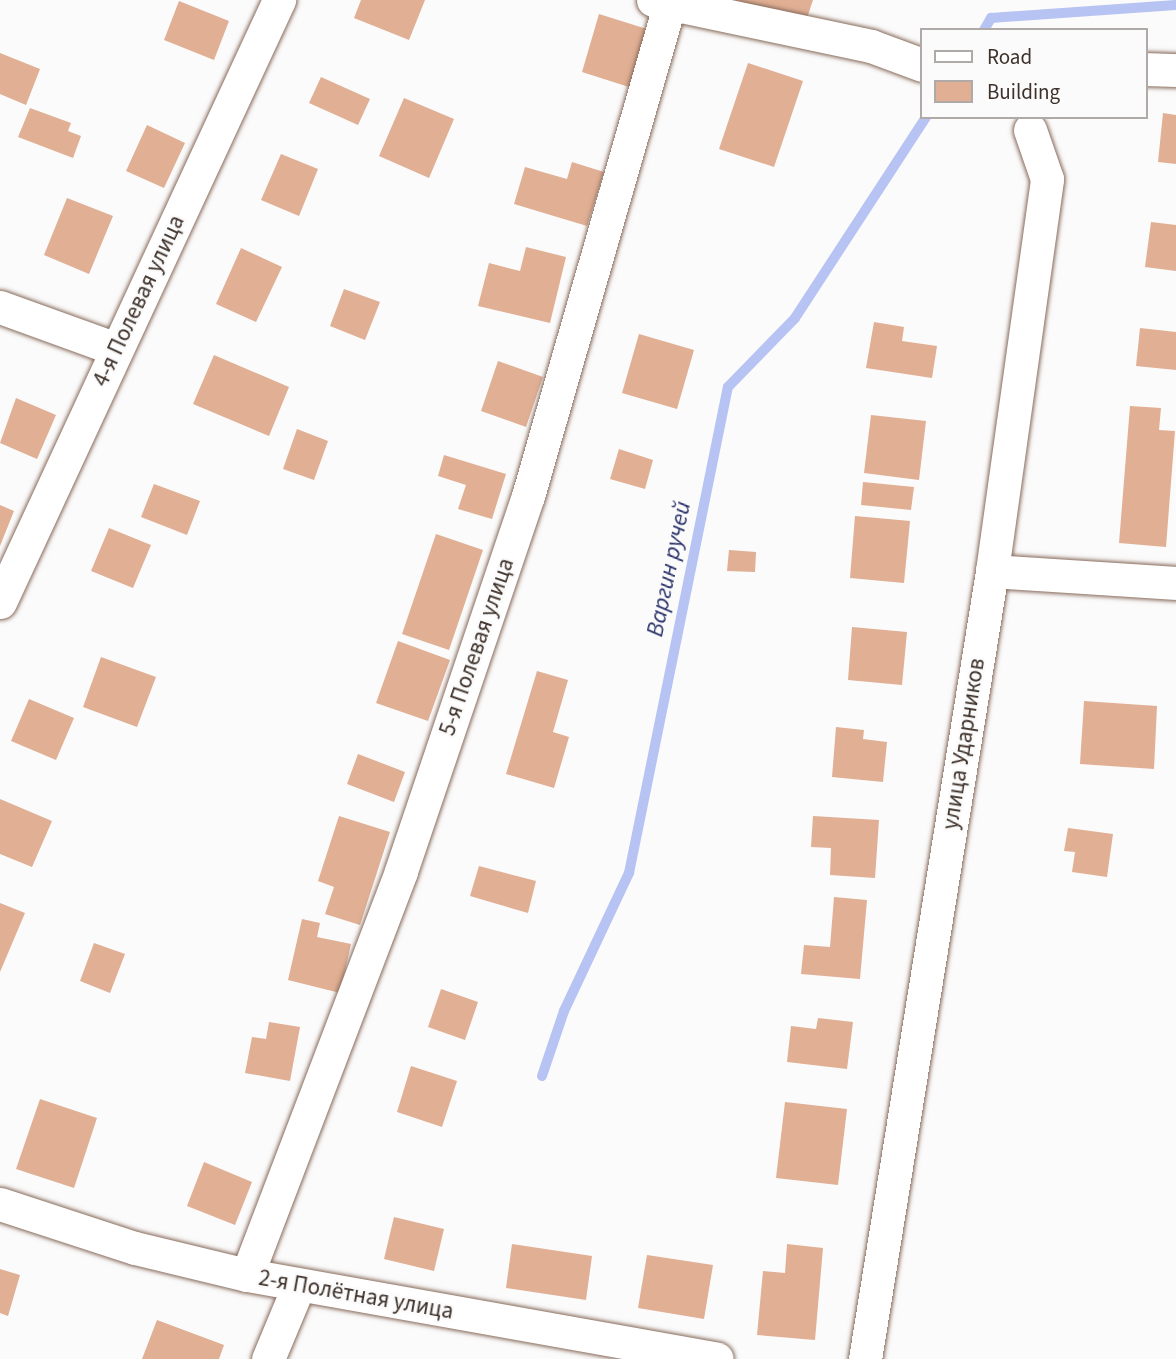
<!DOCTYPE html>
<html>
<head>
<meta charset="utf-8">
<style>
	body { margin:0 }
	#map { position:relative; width:1176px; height:1359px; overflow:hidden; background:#fbfbfb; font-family:"Source Sans 3",sans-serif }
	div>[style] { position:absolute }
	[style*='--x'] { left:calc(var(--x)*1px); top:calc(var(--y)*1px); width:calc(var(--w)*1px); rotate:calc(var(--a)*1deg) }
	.stream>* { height:10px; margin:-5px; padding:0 5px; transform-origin:5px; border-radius:5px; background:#b7c3f2 }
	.building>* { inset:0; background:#e0af94 }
	.roads { filter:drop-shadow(0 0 2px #886b5b) drop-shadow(0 0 2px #886b5b) }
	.minor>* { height:33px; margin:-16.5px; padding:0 16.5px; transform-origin:16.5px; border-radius:16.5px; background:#fff }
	span { translate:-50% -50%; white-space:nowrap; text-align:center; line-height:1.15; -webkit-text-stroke:5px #fbfbfb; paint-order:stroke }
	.street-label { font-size:23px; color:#3e312a }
	.water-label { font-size:24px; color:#283069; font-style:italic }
	.legend { position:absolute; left:920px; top:28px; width:228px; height:91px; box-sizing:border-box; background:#fbfbfb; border:2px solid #afaaa7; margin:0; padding:9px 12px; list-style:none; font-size:21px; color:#3e312a }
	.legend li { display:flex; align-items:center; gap:14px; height:35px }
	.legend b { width:35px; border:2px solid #afaaa7 }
</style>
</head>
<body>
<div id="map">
	<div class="stream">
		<div style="--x:984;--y:30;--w:14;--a:-60"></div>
		<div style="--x:991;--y:18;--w:185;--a:-4"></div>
		<div style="--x:542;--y:1076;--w:69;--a:-71.3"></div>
		<div style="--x:564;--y:1011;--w:153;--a:-64.8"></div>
		<div style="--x:629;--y:873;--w:496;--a:-78.5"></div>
		<div style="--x:728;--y:387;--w:96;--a:-45.8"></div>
		<div style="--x:795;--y:318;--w:240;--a:-56.9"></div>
	</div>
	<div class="building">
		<div style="clip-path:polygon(361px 0,425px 0,409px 40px,354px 18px)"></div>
		<div style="clip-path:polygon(733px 0,813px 0,805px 24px)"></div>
		<div style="clip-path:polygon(179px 1px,229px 21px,214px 60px,164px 40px)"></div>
		<div style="clip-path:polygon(599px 14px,650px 30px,632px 88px,582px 72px)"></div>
		<div style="clip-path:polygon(0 53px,40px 69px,26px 105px,0 94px)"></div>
		<div style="clip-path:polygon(748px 63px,803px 81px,774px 167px,719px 149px)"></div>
		<div style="clip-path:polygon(321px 77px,370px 99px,358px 125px,309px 103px)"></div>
		<div style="clip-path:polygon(404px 98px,454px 119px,429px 178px,379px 156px)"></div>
		<div style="clip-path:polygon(30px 108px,71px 123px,68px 131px,81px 136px,73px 158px,18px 137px)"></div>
		<div style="clip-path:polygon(1163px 113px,1176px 115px,1176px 164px,1158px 162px)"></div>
		<div style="clip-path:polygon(147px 125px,185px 143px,164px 188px,126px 171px)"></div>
		<div style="clip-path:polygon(281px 154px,318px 169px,299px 216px,261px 200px)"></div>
		<div style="clip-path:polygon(572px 162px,604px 172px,587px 226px,514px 204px,525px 167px,567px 179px)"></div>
		<div style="clip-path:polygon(67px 198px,113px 216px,89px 274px,44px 255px)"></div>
		<div style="clip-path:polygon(1151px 222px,1176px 225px,1176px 271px,1145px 267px)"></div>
		<div style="clip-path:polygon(526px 247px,566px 257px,550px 323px,478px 306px,489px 263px,520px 271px)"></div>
		<div style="clip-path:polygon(241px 248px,282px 267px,256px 322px,216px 304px)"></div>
		<div style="clip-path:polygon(344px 289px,380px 302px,365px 340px,330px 326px)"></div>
		<div style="clip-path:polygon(874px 322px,904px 327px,902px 341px,937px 346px,932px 378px,866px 368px)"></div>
		<div style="clip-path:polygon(1140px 328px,1176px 332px,1176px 370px,1136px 366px)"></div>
		<div style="clip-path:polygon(639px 334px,694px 350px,677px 409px,622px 393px)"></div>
		<div style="clip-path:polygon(214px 355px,289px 387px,269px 436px,193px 404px)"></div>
		<div style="clip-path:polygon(498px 361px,543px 377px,526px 427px,481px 411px)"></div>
		<div style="clip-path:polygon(16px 398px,56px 415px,37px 459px,0 443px)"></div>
		<div style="clip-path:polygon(1130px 406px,1161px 408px,1159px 430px,1175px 431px,1166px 547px,1119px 543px)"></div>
		<div style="clip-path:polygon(871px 415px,926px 421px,919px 480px,864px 473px)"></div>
		<div style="clip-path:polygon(297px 429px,328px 441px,314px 480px,283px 469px)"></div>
		<div style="clip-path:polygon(619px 449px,653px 460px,645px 489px,610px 479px)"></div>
		<div style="clip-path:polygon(444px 455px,506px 474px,492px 519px,458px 509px,466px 485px,438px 476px)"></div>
		<div style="clip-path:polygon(863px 482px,914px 487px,911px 510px,861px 505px)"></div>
		<div style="clip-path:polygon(154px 484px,200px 501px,187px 535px,141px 517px)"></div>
		<div style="clip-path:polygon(0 505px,14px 511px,0 546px)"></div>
		<div style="clip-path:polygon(855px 516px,910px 521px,904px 583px,850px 578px)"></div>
		<div style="clip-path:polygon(109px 528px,151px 545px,133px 588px,91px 571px)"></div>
		<div style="clip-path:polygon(436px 534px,483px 550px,449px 650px,402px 634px)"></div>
		<div style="clip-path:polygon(729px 550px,756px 552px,755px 572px,727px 571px)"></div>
		<div style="clip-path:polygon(852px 627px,907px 632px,902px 685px,848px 680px)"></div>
		<div style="clip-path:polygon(398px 641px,450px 660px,428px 721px,376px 703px)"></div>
		<div style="clip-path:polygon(101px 657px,156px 677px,137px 727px,83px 707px)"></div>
		<div style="clip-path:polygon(537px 671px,568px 680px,553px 732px,569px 737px,554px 788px,506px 774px)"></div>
		<div style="clip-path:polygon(29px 699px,74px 718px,56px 760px,11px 741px)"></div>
		<div style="clip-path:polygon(1084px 701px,1157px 706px,1154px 769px,1080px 764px)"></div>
		<div style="clip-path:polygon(836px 727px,864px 730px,863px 739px,887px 742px,883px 782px,832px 777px)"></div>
		<div style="clip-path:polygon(358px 754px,405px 772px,394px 802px,347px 784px)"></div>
		<div style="clip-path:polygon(0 799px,52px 821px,32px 867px,0 854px)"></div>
		<div style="clip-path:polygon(339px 816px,390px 832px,360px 925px,325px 914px,334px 887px,318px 881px)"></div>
		<div style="clip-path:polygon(813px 816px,879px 820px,875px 878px,830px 875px,831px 848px,811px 847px)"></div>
		<div style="clip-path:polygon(1068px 828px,1113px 834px,1107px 877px,1072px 872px,1075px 852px,1064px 851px)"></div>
		<div style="clip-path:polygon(479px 866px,536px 881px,528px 913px,470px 896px)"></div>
		<div style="clip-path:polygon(834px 897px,867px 900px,860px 979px,801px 974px,804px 945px,830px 947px)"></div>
		<div style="clip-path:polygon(0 903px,25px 913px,0 972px)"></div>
		<div style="clip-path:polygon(302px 919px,320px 923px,317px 937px,351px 944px,340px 993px,288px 980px)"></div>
		<div style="clip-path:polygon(94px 943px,125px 954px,110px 993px,80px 981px)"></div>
		<div style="clip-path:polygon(441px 989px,478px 1002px,465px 1040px,428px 1027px)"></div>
		<div style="clip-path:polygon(818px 1018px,853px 1022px,847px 1069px,787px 1062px,791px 1026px,816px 1029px)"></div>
		<div style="clip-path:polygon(269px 1022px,300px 1027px,290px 1081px,245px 1073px,252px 1037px,266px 1039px)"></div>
		<div style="clip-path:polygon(411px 1066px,457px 1081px,442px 1127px,397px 1112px)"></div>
		<div style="clip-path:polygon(40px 1099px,97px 1118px,74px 1188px,16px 1169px)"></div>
		<div style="clip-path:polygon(785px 1102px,847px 1109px,838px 1185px,776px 1178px)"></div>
		<div style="clip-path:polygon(204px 1162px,252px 1182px,235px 1225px,187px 1206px)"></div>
		<div style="clip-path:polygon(394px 1217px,444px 1229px,434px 1271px,384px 1259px)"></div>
		<div style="clip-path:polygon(512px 1244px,592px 1256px,586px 1300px,506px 1288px)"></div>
		<div style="clip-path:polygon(787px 1244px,823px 1248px,815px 1340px,757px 1335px,763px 1271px,785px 1273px)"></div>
		<div style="clip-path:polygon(647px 1255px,713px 1265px,704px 1319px,638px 1308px)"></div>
		<div style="clip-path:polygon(0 1269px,20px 1275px,8px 1316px,0 1313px)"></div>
		<div style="clip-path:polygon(157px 1320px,224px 1345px,219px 1359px,142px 1359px)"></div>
	</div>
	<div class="roads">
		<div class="minor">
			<div style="--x:653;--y:0;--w:223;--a:11.9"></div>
			<div style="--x:871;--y:46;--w:54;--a:20.4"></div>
			<div style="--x:1146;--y:69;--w:30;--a:2"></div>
			<div style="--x:0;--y:307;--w:123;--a:19.9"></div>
			<div style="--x:992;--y:571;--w:184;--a:3.7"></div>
			<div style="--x:0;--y:602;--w:664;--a:-65.13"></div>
			<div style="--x:0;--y:1204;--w:142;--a:18.1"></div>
			<div style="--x:135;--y:1248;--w:115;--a:13.6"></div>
			<div style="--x:247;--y:1275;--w:477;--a:10.1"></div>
			<div style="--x:247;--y:1275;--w:432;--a:-69.1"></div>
			<div style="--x:401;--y:871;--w:396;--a:-71.3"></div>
			<div style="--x:528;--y:496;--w:510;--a:-73.95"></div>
			<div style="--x:268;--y:1359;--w:80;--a:-67.3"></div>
			<div style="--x:865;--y:1359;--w:798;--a:-80.84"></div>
			<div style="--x:992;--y:571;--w:396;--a:-82"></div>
			<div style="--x:1047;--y:179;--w:52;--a:-109.1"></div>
		</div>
	</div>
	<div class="street-label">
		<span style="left:139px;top:301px;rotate:-65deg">4-я Полевая улица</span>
		<span style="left:477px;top:647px;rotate:-71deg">5-я Полевая улица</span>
		<span style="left:964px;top:744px;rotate:-81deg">улица Ударников</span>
		<span style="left:356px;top:1295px;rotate:10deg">2-я Полётная улица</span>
	</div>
	<div class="water-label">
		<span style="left:669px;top:569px;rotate:-78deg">Варгин ручей</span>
	</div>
	<ul class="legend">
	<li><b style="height:9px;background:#fff"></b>Road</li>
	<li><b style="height:19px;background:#e0af94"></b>Building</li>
	</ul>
</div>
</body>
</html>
